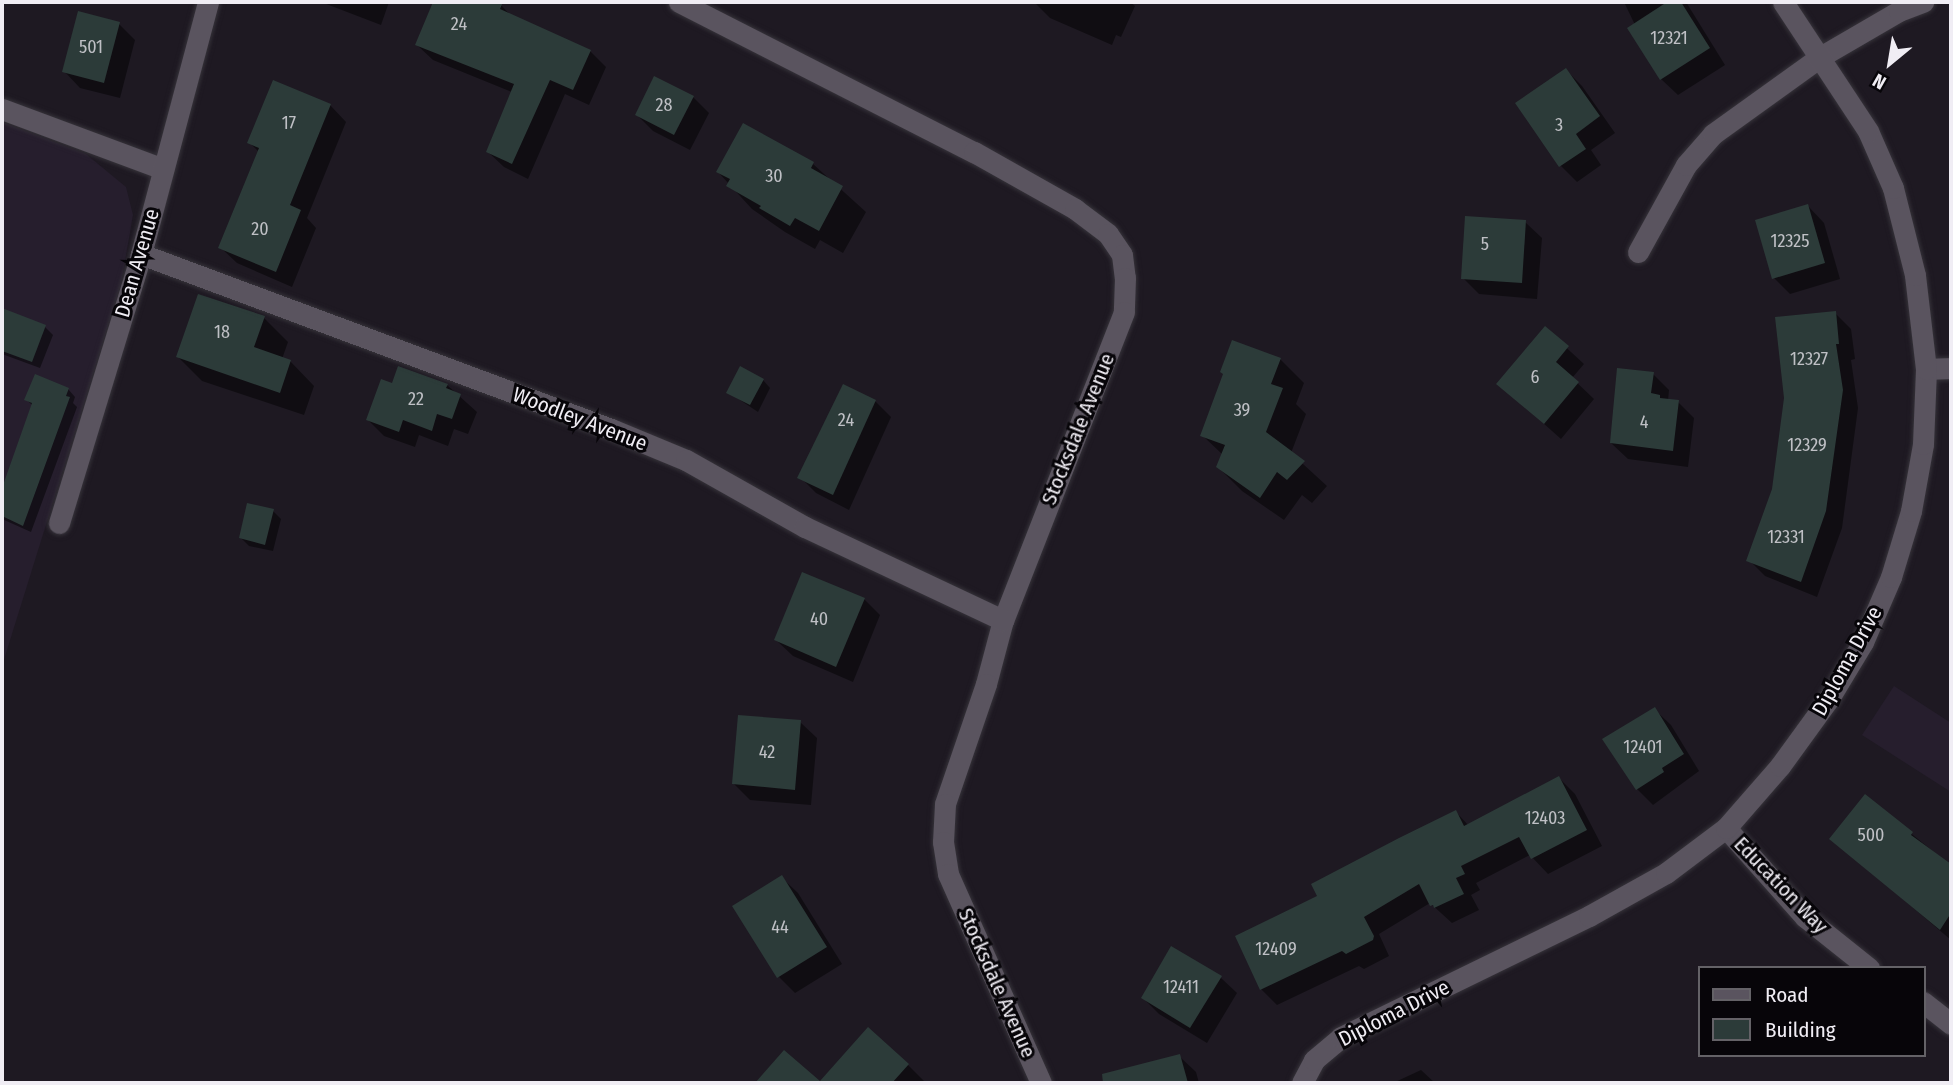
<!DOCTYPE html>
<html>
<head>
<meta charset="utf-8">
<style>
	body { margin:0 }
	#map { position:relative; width:1953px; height:1085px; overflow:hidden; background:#1e1922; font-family:"Fira Sans Condensed",sans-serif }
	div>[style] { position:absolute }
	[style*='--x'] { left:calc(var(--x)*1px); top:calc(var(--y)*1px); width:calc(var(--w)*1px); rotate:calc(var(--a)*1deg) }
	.built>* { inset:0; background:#261e2d }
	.shadow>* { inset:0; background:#0007 }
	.building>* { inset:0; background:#2c3b39 }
	.roads { filter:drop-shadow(0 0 2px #36333a) drop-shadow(0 0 2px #36333a) }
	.minor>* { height:21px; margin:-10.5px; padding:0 10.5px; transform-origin:10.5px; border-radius:10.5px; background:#5a545f }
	span { translate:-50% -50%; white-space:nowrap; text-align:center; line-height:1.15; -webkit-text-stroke:6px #070509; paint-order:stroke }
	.number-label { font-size:18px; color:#bfc0c5 }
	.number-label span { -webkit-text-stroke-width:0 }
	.street-label { font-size:21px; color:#f0edf4 }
	.frame { position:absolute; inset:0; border:4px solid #f0edf4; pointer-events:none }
	.legend { position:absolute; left:1698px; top:966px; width:228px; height:91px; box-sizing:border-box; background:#070509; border:2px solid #646267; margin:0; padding:9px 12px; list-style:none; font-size:21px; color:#f0edf4 }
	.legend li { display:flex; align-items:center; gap:14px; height:35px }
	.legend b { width:35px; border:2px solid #646267 }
	.north { position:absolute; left:1855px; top:28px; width:70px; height:70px; -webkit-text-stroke:5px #070509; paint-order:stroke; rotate:210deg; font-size:19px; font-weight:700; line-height:28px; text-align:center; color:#f0edf4 }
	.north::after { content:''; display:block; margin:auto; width:24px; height:32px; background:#f0edf4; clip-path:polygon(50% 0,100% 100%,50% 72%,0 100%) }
</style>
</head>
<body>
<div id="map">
	<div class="built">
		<div style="clip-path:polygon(2px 122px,86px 154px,126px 187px,133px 215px,121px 284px,2px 666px)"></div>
		<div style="clip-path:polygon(1894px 686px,1951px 723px,1951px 792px,1862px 735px)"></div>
	</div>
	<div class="shadow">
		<div style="clip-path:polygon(321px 2px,389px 2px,381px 25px)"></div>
		<div style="clip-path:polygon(435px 2px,492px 2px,501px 5px,512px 17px,590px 51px,606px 67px,589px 105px,565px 94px,528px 179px,504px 167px,488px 152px,512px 92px,433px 60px,417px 45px)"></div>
		<div style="clip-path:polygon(1034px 2px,1130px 2px,1135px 6px,1121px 37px,1116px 35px,1112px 45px,1050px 18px)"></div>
		<div style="clip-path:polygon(1624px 2px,1686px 2px,1725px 65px,1678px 95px,1661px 79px)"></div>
		<div style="clip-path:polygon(119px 24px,135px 40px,120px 98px,80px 88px,64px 71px)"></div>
		<div style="clip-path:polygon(1566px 70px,1582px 86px,1615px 133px,1591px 150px,1601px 165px,1577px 182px,1561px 166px,1517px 104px)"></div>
		<div style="clip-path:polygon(693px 97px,709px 113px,690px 150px,653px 131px,637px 115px)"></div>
		<div style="clip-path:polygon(330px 105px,346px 122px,307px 218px,316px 228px,292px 287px,237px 263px,220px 247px,259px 152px,249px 142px)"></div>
		<div style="clip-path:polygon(813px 164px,866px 212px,843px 253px,820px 240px,815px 249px,785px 232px,752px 209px,718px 172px)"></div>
		<div style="clip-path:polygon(1808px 206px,1824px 223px,1840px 279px,1790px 294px,1774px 278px)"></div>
		<div style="clip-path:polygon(1525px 222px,1542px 238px,1537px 299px,1479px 294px,1463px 278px)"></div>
		<div style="clip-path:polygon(2px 310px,45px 327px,53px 335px,40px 368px,2px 354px)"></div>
		<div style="clip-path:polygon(1835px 313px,1851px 329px,1855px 359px,1851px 360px,1858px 408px,1842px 528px,1817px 597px,1765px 576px,1749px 560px)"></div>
		<div style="clip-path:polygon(264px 318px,288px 342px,282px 359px,290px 361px,314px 386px,304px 415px,202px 381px,178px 357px)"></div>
		<div style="clip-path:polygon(1545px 328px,1584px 364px,1572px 378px,1594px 399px,1561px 439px,1498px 383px)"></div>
		<div style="clip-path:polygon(1280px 359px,1304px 383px,1296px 404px,1306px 414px,1291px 453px,1327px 486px,1312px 503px,1302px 495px,1284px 520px,1242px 491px,1218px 467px,1223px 455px,1202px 435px)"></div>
		<div style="clip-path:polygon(1653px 374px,1669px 390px,1668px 401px,1678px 402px,1694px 418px,1688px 467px,1628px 459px,1611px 443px)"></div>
		<div style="clip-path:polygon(763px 380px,770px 388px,758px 412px,728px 392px)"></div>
		<div style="clip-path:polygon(393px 385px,447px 385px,477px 412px,468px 434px,454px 429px,448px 446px,419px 435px,415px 447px,384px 436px,368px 420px)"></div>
		<div style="clip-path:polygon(68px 389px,75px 397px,73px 403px,77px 407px,31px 532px,2px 519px,2px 482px,5px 483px,33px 406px,26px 399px)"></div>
		<div style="clip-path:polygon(875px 401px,891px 417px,849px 510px,816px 493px,800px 477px)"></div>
		<div style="clip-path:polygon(273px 511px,281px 519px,273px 551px,249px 546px,241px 538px)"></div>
		<div style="clip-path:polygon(864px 599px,880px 615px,853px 682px,793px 656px,776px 640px)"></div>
		<div style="clip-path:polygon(1654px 709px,1671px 725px,1699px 771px,1653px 805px,1637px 789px)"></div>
		<div style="clip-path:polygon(800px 722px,817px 738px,811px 805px,750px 800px,734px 784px)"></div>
		<div style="clip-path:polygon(1559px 778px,1575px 794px,1602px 846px,1548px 874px,1530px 855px,1476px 883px,1480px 890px,1471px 895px,1479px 910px,1452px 923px,1430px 903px,1379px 934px,1389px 956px,1364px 969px,1359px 966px,1277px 1005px,1261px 989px,1320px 897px,1456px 812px,1469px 826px)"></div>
		<div style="clip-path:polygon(1865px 796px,1951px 866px,1951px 940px,1831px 838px)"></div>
		<div style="clip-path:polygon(781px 877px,798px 893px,842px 964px,795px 993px,779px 977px,735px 907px)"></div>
		<div style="clip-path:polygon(1220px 977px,1237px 993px,1207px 1043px,1159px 1014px,1143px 998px)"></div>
		<div style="clip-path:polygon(868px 1030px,908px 1065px,924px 1081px,922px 1083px,851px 1083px,835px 1067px)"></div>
		<div style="clip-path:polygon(1179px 1056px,1196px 1072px,1199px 1083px,1132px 1083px,1128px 1069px)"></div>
		<div style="clip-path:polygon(1421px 1070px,1435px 1083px,1393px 1083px)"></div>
	</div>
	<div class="building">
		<div style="clip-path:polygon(433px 2px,503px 2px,500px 9px,591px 50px,573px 90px,550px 80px,512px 164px,486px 152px,514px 84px,415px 45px)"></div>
		<div style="clip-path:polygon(1667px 2px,1681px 2px,1710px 48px,1660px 80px,1627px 28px)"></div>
		<div style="clip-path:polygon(78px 11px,120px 22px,104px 83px,62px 72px)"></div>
		<div style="clip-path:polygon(1566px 68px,1600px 116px,1576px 134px,1586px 149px,1559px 167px,1515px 103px)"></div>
		<div style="clip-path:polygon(654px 76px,694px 96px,674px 135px,635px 115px)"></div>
		<div style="clip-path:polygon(273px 80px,331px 104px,290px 205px,301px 210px,276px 272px,218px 248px,259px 148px,247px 143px)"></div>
		<div style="clip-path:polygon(743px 123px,814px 162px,811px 168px,843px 186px,819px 231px,795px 218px,790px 226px,759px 208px,761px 206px,726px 186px,730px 179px,716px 172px)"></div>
		<div style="clip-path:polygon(1808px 204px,1825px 263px,1772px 279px,1755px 220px)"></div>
		<div style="clip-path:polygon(1465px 216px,1526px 220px,1522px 283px,1461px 279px)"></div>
		<div style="clip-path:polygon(198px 294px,265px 316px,254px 347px,291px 360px,280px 393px,176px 357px)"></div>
		<div style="clip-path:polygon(2px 308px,46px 325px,32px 362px,2px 351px)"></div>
		<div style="clip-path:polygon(1836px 311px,1839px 344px,1836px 344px,1843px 390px,1826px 511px,1801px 582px,1746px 561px,1772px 489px,1784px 398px,1775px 317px)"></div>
		<div style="clip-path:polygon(1545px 326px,1569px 346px,1556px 362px,1579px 382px,1544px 424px,1496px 384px)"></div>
		<div style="clip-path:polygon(1232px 340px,1281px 358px,1271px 384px,1283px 388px,1266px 432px,1305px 461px,1287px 480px,1277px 472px,1260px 498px,1216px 467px,1225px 445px,1200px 436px,1223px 374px,1220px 372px)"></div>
		<div style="clip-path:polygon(398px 366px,448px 384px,446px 388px,461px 394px,452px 419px,437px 414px,432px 431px,403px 420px,399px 432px,366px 420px,381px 379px,392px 383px)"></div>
		<div style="clip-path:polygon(740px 366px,764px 379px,750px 405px,726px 393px)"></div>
		<div style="clip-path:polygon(1617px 368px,1654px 372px,1651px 393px,1660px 395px,1660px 398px,1679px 400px,1673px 451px,1610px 443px)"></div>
		<div style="clip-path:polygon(35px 374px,69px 388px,66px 396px,70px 397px,23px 526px,2px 516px,2px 488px,32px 403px,24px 400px)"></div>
		<div style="clip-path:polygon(843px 384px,876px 400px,833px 495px,797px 478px)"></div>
		<div style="clip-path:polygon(247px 503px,274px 509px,265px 545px,239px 538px)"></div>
		<div style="clip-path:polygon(802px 572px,865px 598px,836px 667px,774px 640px)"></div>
		<div style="clip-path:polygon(1655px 707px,1684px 754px,1662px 768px,1664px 772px,1636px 790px,1602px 739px)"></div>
		<div style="clip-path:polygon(738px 715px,801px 720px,795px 790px,732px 784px)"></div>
		<div style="clip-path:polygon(1559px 776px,1587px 830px,1531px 859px,1519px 837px,1461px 866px,1465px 874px,1456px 878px,1464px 894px,1434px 908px,1433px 905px,1430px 906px,1419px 884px,1364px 917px,1374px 936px,1373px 940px,1346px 954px,1342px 951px,1260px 990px,1235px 936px,1317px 896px,1311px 884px,1399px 838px,1456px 810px,1464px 826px)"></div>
		<div style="clip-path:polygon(1865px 794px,1913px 832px,1911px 835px,1951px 864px,1951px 913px,1940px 930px,1829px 839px)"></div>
		<div style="clip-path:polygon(782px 875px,827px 947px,777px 978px,732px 906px)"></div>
		<div style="clip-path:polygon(1171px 946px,1222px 976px,1190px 1028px,1141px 998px)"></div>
		<div style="clip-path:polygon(868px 1027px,909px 1064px,892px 1083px,755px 1083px,784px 1050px,820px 1081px)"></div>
		<div style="clip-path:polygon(1180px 1054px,1188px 1083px,1103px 1083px,1102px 1074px)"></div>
	</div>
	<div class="roads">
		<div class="minor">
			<div style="--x:679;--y:2;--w:331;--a:27"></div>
			<div style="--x:974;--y:152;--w:116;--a:29.4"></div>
			<div style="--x:1075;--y:209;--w:41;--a:37.1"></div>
			<div style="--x:1108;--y:234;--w:25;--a:56"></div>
			<div style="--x:1122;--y:255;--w:23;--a:83"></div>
			<div style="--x:1125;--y:278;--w:34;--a:92"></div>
			<div style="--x:1124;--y:312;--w:331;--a:111.4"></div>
			<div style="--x:1003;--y:620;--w:66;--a:104.9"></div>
			<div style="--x:986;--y:684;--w:127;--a:108.9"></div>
			<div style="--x:945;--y:804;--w:38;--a:93"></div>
			<div style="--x:943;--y:842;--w:32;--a:81"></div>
			<div style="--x:948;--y:874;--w:229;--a:66"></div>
			<div style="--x:2;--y:109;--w:172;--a:20.4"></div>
			<div style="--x:1638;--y:252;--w:99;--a:-61.1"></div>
			<div style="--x:1686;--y:165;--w:41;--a:-48.9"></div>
			<div style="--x:1713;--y:134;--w:132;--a:-35.7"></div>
			<div style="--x:1820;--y:57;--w:91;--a:-30.2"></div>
			<div style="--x:1899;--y:11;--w:26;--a:-21"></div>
			<div style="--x:141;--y:254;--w:502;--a:20.42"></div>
			<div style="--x:611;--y:429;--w:81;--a:22.5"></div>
			<div style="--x:686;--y:460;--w:137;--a:29.4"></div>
			<div style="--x:805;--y:527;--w:219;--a:25.2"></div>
			<div style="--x:1926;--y:369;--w:25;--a:-2"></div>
			<div style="--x:59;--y:523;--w:281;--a:-73"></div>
			<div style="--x:141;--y:254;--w:261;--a:-75.1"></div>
			<div style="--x:1726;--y:828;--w:119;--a:48.4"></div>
			<div style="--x:1805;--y:917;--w:82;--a:38.6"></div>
			<div style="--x:1923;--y:1002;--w:36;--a:38"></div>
			<div style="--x:1302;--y:1083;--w:26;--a:-62"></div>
			<div style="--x:1314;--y:1060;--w:35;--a:-40"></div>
			<div style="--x:1341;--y:1037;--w:276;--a:-26"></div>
			<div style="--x:1589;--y:916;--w:88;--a:-29.2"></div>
			<div style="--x:1666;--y:873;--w:75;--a:-36.9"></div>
			<div style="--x:1726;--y:828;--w:82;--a:-48.9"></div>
			<div style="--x:1780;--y:766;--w:82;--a:-54"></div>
			<div style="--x:1828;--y:700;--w:68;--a:-58.9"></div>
			<div style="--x:1863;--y:642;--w:71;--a:-66.7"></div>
			<div style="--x:1891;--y:577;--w:69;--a:-73.1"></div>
			<div style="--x:1911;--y:511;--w:68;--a:-79.8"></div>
			<div style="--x:1923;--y:444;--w:75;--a:-87.7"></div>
			<div style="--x:1926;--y:369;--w:95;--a:-96.7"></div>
			<div style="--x:1915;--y:275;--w:90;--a:-104.2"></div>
			<div style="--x:1893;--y:188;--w:62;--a:-113.7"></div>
			<div style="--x:1868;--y:131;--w:154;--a:-123.4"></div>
		</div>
	</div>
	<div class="number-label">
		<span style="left:459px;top:24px">24</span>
		<span style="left:1669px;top:38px">12321</span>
		<span style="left:91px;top:47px">501</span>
		<span style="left:664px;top:105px">28</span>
		<span style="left:289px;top:123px">17</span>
		<span style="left:1559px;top:125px">3</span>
		<span style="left:774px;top:176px">30</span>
		<span style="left:260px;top:229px">20</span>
		<span style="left:1790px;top:241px">12325</span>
		<span style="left:1485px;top:244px">5</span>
		<span style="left:222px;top:332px">18</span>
		<span style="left:1809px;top:359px">12327</span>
		<span style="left:1535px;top:377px">6</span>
		<span style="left:416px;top:399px">22</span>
		<span style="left:1242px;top:410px">39</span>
		<span style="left:846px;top:420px">24</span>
		<span style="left:1644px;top:422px">4</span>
		<span style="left:1807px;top:445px">12329</span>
		<span style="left:1786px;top:537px">12331</span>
		<span style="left:819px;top:619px">40</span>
		<span style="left:1643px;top:747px">12401</span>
		<span style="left:767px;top:752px">42</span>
		<span style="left:1545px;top:818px">12403</span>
		<span style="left:1871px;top:835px">500</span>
		<span style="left:780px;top:927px">44</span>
		<span style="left:1276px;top:949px">12409</span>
		<span style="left:1181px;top:987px">12411</span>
	</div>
	<div class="street-label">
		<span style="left:137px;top:263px;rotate:-74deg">Dean Avenue</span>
		<span style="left:580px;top:419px;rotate:21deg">Woodley Avenue</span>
		<span style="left:1078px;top:429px;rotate:-68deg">Stocksdale Avenue</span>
		<span style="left:1847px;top:661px;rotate:-61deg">Diploma Drive</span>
		<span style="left:1781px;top:885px;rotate:46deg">Education Way</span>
		<span style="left:997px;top:983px;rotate:66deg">Stocksdale Avenue</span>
		<span style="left:1394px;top:1013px;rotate:-27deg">Diploma Drive</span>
	</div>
	<div class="frame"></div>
	<ul class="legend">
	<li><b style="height:9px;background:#5a545f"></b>Road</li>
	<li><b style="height:19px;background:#2c3b39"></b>Building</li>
	</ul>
	<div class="north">N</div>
</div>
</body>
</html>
